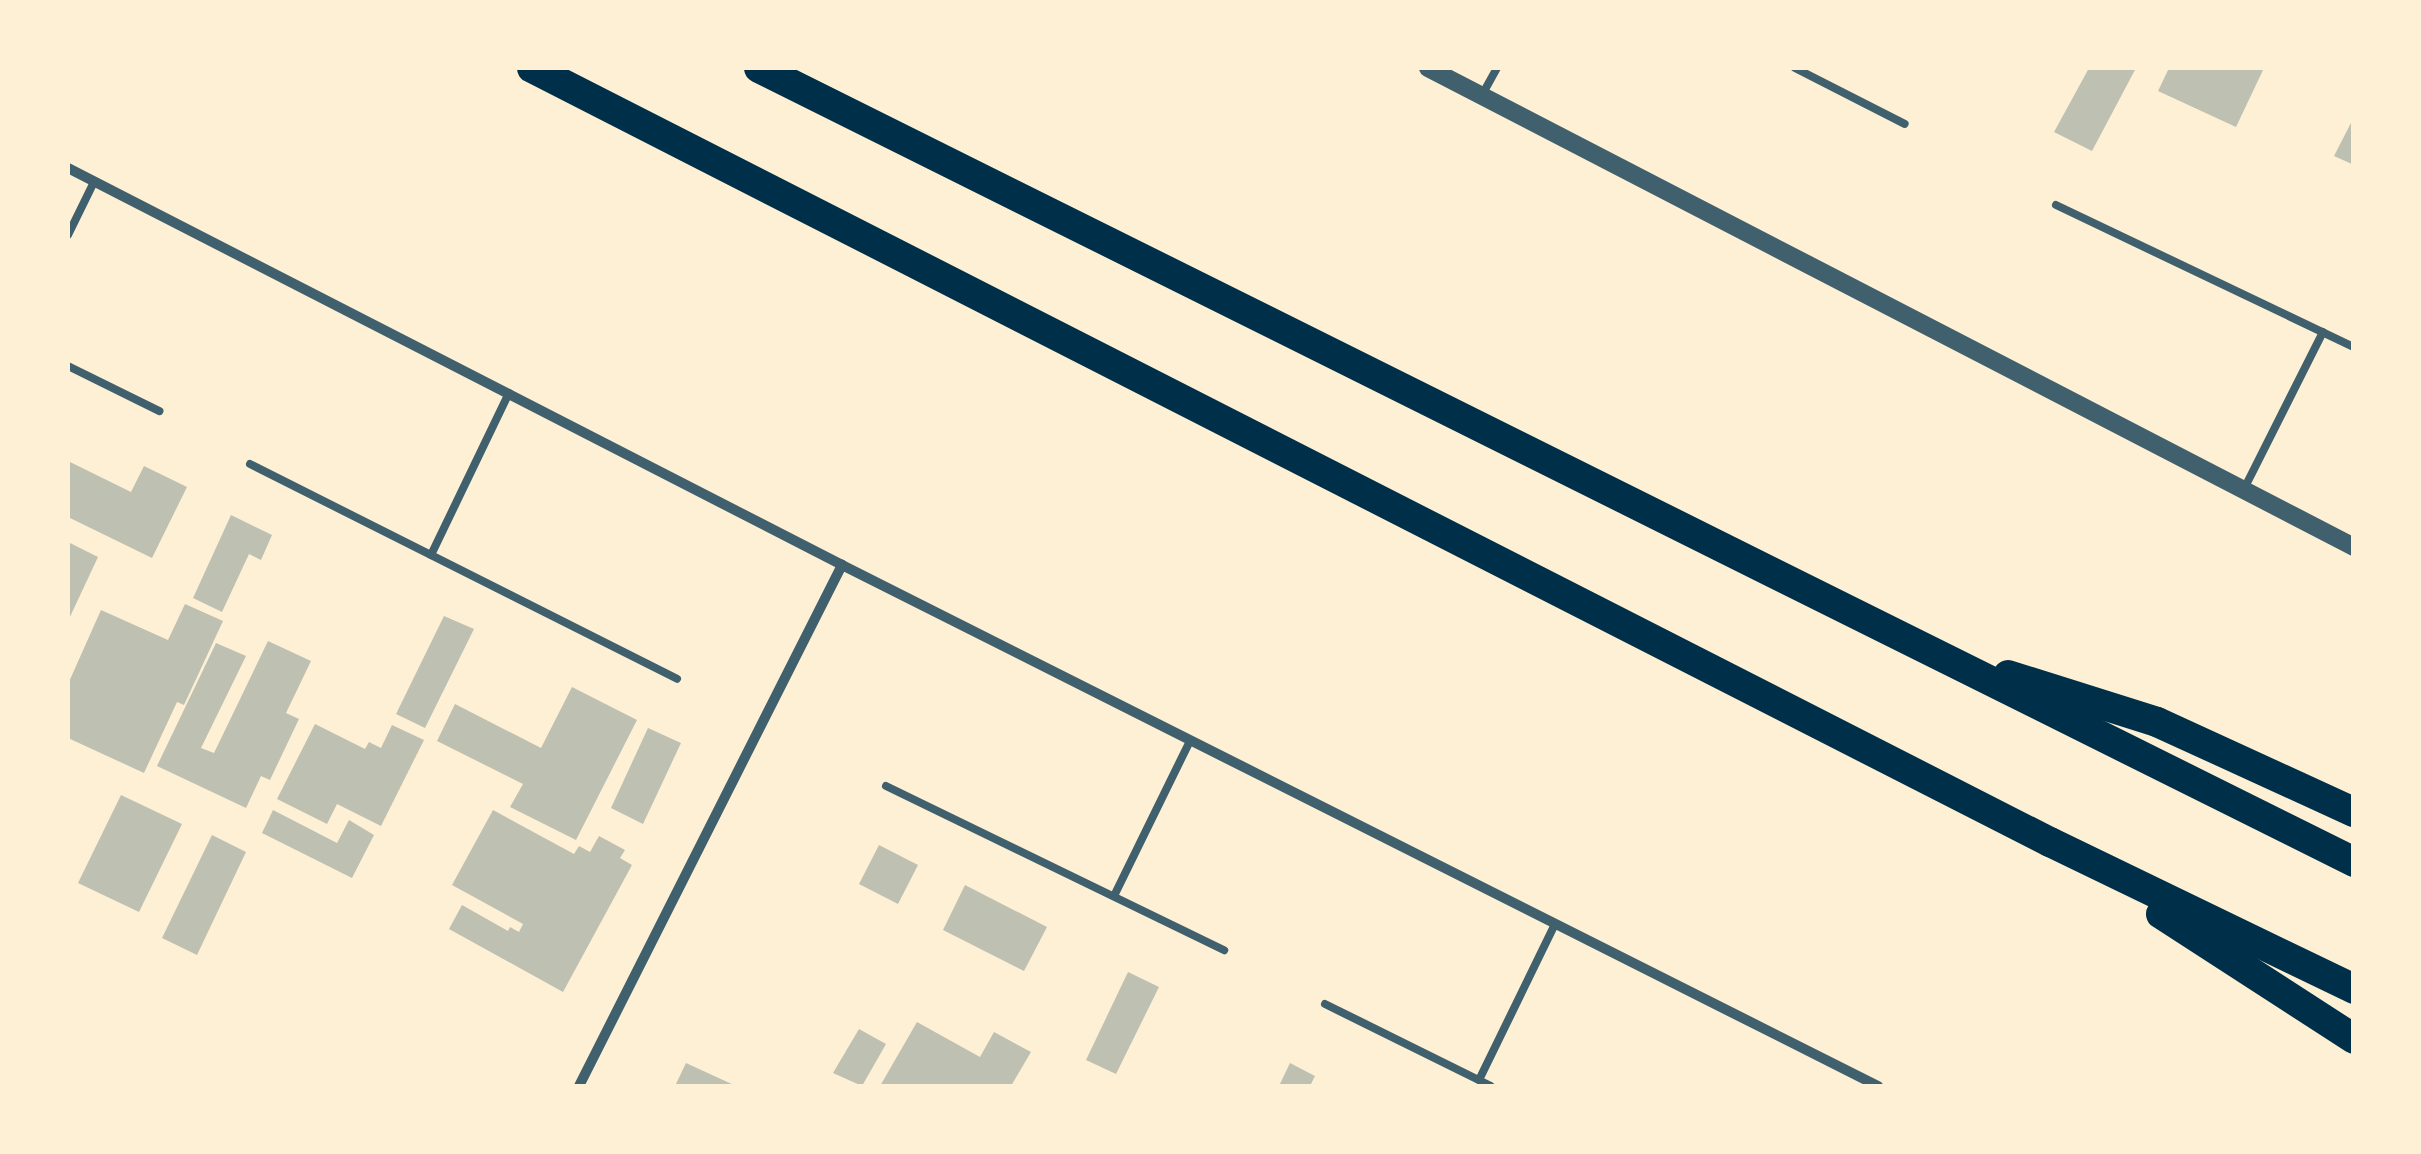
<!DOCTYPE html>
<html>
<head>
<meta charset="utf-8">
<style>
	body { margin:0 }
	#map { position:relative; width:2421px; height:1154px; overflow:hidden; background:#fdf0d5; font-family:"Exo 2",sans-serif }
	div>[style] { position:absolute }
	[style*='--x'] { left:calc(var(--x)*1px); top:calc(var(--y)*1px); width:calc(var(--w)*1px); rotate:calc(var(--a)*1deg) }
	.building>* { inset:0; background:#bec0b2 }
	.service>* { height:8px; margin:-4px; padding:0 4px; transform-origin:4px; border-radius:4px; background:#3f606c }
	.minor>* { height:10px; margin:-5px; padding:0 5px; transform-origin:5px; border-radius:5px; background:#3f606c }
	.tertiary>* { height:18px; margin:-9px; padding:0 9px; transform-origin:9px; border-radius:9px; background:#3f606c }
	.motorway>* { height:30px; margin:-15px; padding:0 15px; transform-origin:15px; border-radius:15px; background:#003049 }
	span { translate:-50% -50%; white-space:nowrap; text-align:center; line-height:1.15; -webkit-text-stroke:8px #fdf0d5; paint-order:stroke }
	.frame { position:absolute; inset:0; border:70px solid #fdf0d5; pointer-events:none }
</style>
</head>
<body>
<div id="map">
	<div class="building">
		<div style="clip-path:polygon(2089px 68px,2136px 68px,2092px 151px,2054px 132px)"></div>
		<div style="clip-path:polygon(2169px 68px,2264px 68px,2236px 127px,2158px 91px)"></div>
		<div style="clip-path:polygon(2354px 117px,2354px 165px,2334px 156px)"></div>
		<div style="clip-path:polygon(68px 461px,131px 492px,144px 466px,187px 487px,152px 558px,68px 517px)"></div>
		<div style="clip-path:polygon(231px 515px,272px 535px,261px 560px,249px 554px,222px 612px,193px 598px)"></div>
		<div style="clip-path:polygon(68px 542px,98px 557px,68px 621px)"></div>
		<div style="clip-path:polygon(185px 604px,223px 621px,184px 705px,177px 702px,144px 773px,68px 738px,68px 684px,101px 610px,168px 640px)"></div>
		<div style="clip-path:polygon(444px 616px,474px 629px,425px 728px,396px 714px)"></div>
		<div style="clip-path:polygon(268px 641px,311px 661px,286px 713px,299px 719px,270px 780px,261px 776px,246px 808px,157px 766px,216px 643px,246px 656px,201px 748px,214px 753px)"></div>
		<div style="clip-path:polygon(572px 687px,637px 720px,576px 840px,510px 807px,523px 784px,437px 741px,455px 704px,541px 748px)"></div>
		<div style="clip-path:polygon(315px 724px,365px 749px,369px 742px,381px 748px,392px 725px,424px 740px,381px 826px,337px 804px,327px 824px,277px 799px)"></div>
		<div style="clip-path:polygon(648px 728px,681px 743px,643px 824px,611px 808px)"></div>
		<div style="clip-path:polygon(121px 795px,182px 824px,139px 912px,78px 883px)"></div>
		<div style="clip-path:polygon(273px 810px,337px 843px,349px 820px,374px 835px,352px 878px,262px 833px)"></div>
		<div style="clip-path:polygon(493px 810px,574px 854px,579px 846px,590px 852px,599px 836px,625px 850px,620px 858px,632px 865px,563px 992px,449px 929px,462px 905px,508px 931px,510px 927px,519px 932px,523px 924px,452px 885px)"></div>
		<div style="clip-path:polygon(212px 835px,246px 852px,197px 955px,162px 938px)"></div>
		<div style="clip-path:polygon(879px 845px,918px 865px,898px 904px,859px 884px)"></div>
		<div style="clip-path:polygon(965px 885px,1047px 927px,1024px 971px,943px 930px)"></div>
		<div style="clip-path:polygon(1128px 972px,1159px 987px,1116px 1074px,1086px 1060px)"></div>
		<div style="clip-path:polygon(917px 1022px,980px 1057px,994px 1032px,1031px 1052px,1011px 1086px,880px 1086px)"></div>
		<div style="clip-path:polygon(859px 1029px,886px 1044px,862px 1086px,833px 1073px)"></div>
		<div style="clip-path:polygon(686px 1063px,736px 1086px,675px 1086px)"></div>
		<div style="clip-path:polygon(1290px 1063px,1315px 1076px,1310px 1086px,1279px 1086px)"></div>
	</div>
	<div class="service">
		<div style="--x:1795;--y:68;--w:123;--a:27"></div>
		<div style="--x:1482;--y:95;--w:31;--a:-61"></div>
		<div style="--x:2056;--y:205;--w:330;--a:25.5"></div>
		<div style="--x:68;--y:235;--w:59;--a:-63.9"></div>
		<div style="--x:68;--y:366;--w:102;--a:26.3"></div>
		<div style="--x:250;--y:464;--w:478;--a:26.7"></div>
		<div style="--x:2243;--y:491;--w:178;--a:-63.3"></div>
		<div style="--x:431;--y:555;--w:180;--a:-64.3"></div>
		<div style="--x:886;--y:786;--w:376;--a:25.9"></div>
		<div style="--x:1114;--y:896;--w:173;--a:-63.9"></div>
		<div style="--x:1325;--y:1004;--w:185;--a:26.3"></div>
		<div style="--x:1479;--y:1080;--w:174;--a:-64"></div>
	</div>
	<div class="minor">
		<div style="--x:68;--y:168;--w:870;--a:27.15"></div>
		<div style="--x:842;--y:565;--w:1160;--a:26.7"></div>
		<div style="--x:579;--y:1086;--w:584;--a:-63.22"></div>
	</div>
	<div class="tertiary">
		<div style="--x:1428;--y:68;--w:1043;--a:27.35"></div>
	</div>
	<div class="motorway">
		<div style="--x:532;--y:68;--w:1704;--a:27.02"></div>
		<div style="--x:2050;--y:842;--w:338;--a:25.8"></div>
		<div style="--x:759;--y:68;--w:1782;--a:26.46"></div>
		<div style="--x:2008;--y:675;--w:156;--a:17.5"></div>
		<div style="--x:2157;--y:722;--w:217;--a:24.6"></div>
		<div style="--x:2161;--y:914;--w:230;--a:32.9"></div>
	</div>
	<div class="frame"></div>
</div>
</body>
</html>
